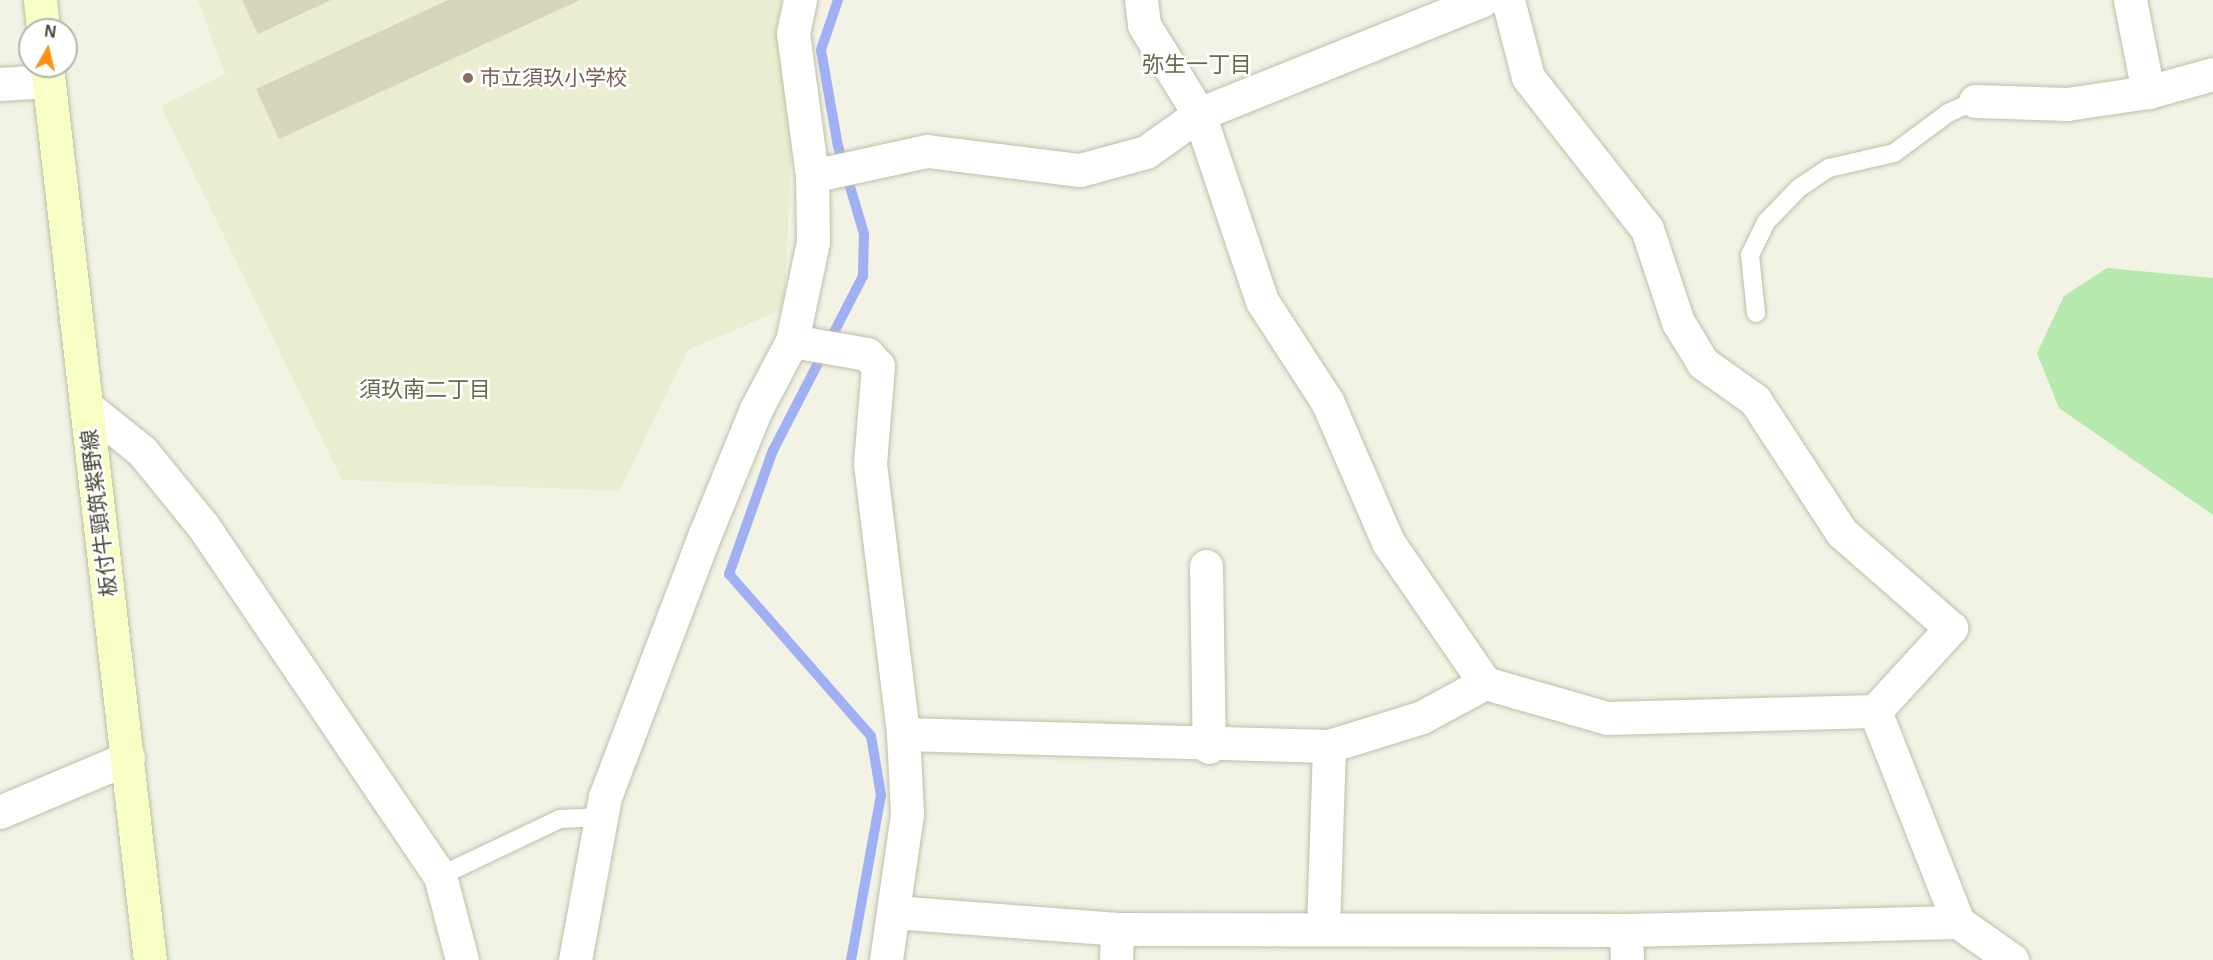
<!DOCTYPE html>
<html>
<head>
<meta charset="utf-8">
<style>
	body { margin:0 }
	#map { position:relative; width:2213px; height:960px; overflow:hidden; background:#f2f3e5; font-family:Arial,"Noto Sans JP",sans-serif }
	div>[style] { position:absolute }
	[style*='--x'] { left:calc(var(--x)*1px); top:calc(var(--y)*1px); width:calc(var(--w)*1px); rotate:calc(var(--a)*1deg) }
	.education>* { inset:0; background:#eaedcf }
	.green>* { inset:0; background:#b6e9ad }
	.stream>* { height:10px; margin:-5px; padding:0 5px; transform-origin:5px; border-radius:5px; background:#a0b0f2 }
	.building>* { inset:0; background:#d5d5ba }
	.roads { filter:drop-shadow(0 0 2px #bebfa8) drop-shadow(0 0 2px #bebfa8) }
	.service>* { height:18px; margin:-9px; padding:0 9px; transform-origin:9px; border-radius:9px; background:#fff }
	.minor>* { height:33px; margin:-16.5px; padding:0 16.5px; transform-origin:16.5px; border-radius:16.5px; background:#fff }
	.secondary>* { height:33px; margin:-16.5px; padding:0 16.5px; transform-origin:16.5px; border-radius:16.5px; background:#f6ffc4 }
	.dots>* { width:16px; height:16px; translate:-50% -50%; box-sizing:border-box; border:3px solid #fff; border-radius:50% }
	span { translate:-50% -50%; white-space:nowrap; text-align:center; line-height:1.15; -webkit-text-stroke:5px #fff; paint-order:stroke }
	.education-label { font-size:21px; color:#785e54 }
	.left { translate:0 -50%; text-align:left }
	.street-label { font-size:21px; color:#464635 }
	.neighbourhood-label { font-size:22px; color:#69694c }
	.north { position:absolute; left:18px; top:18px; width:60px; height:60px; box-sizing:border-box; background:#fff; border:2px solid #b5b5ae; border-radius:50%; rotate:8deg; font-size:16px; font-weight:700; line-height:24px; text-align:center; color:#464635 }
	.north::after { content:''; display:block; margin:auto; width:21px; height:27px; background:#ff9111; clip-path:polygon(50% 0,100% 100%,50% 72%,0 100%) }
</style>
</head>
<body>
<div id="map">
	<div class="education">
		<div style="clip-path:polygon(198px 0,780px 0,792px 143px,784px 309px,688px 350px,619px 491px,342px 480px,161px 106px,225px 74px)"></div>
	</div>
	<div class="green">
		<div style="clip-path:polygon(2107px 268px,2213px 278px,2213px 515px,2059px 408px,2037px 353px,2064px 296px)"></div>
	</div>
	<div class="stream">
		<div style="--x:838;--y:0;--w:53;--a:108.8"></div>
		<div style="--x:821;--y:50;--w:97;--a:80"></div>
		<div style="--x:838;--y:146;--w:92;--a:73.5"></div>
		<div style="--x:864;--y:234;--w:42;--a:91.4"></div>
		<div style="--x:863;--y:276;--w:196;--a:117.3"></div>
		<div style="--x:773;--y:450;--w:132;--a:109.5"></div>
		<div style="--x:729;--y:574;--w:215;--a:48.8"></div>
		<div style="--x:871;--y:736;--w:60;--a:80.4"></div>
		<div style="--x:881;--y:795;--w:168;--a:100.3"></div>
	</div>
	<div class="building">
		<div style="clip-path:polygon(242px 0,331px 0,258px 34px)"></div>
		<div style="clip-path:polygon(448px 0,580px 0,279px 139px,256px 89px)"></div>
	</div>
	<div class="roads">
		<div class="service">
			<div style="--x:1756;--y:313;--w:58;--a:-95.9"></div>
			<div style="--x:1750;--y:255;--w:37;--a:-64"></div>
			<div style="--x:1766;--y:222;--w:47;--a:-45.9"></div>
			<div style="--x:1799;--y:188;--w:36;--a:-34"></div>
			<div style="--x:1829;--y:168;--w:67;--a:-13"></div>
			<div style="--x:1894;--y:153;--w:67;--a:-36.5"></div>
			<div style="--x:1948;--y:113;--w:30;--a:-24"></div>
			<div style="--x:440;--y:876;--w:133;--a:-25.4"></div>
			<div style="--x:560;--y:819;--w:41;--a:-2.8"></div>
		</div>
		<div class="minor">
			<div style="--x:800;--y:0;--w:34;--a:102"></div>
			<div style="--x:793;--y:33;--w:144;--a:82.4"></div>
			<div style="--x:812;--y:176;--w:66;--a:89.1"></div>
			<div style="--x:813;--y:242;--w:101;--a:102"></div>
			<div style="--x:792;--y:341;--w:76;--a:9.8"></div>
			<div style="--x:867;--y:354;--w:16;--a:47"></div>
			<div style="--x:878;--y:366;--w:98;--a:94.7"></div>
			<div style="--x:870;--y:464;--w:272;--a:83"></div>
			<div style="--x:903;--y:734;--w:80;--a:87.1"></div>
			<div style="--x:907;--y:814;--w:148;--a:98.2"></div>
			<div style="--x:1141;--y:0;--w:25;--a:83"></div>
			<div style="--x:1144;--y:25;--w:105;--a:58.3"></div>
			<div style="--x:1199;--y:114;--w:197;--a:71.4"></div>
			<div style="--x:1262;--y:301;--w:119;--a:57"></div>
			<div style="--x:1327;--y:401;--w:154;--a:66.6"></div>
			<div style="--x:1388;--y:542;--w:171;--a:55.5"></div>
			<div style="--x:1485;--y:683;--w:127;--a:16"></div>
			<div style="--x:1607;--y:718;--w:268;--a:-1.5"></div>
			<div style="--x:1875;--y:711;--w:113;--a:-47.5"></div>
			<div style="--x:1951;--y:628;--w:145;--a:-138.9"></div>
			<div style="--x:1842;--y:533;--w:159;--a:-123.2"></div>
			<div style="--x:1755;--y:400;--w:64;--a:-144.6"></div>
			<div style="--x:1703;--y:363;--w:48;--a:-121.4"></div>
			<div style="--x:1678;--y:322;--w:98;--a:-108.4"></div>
			<div style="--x:1647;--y:229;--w:193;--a:-128.1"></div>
			<div style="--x:1528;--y:77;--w:80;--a:-104.6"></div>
			<div style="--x:2130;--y:0;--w:94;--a:78.9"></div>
			<div style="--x:2148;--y:92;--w:67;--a:-15.5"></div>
			<div style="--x:0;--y:84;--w:48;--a:-3.6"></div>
			<div style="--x:1975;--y:101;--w:92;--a:1.9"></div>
			<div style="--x:2067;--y:104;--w:82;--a:-8.4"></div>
			<div style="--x:812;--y:176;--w:118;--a:-12.3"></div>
			<div style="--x:927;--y:151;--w:154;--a:7.1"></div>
			<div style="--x:1080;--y:170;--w:68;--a:-15.3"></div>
			<div style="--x:1146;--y:152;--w:65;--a:-35.6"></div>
			<div style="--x:1199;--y:114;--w:305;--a:-21.9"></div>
			<div style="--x:86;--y:406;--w:72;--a:38.8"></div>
			<div style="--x:142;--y:451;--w:97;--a:50.9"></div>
			<div style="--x:203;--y:526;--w:423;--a:55.9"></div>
			<div style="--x:440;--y:876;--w:87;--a:75.3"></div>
			<div style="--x:1206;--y:566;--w:181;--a:89.1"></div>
			<div style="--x:1875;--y:711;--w:227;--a:68.5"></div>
			<div style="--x:1958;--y:922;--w:66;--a:35.1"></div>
			<div style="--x:903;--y:734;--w:426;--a:1.6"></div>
			<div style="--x:1329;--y:746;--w:97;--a:-17.3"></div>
			<div style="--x:1422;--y:717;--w:72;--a:-28.4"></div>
			<div style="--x:0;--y:812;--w:139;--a:-22.9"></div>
			<div style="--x:893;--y:912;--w:225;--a:4.3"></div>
			<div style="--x:1117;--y:929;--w:509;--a:0.11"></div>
			<div style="--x:1626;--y:930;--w:30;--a:88"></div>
			<div style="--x:1323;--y:928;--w:182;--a:-88.1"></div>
			<div style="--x:1626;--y:930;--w:332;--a:-1.4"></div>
			<div style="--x:575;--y:960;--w:166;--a:-79.6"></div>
			<div style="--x:605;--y:797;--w:281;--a:-69.2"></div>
			<div style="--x:705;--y:534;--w:135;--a:-67.8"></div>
			<div style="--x:756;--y:409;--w:77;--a:-62.1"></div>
			<div style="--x:1116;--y:960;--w:31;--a:-88"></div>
		</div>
		<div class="secondary">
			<div style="--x:40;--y:0;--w:30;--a:84"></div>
			<div style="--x:47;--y:66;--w:900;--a:83.43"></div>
		</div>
	</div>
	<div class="dots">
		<div style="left:468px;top:78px;background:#8d6e63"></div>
	</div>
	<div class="education-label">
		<span class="left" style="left:480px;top:78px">市立須玖小学校</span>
	</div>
	<div class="street-label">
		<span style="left:99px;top:513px;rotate:-97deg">板付牛頸筑紫野線</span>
	</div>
	<div class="neighbourhood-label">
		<span style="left:1197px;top:65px">弥生一丁目</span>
		<span style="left:425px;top:390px">須玖南二丁目</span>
	</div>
	<div class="north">N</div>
</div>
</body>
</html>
